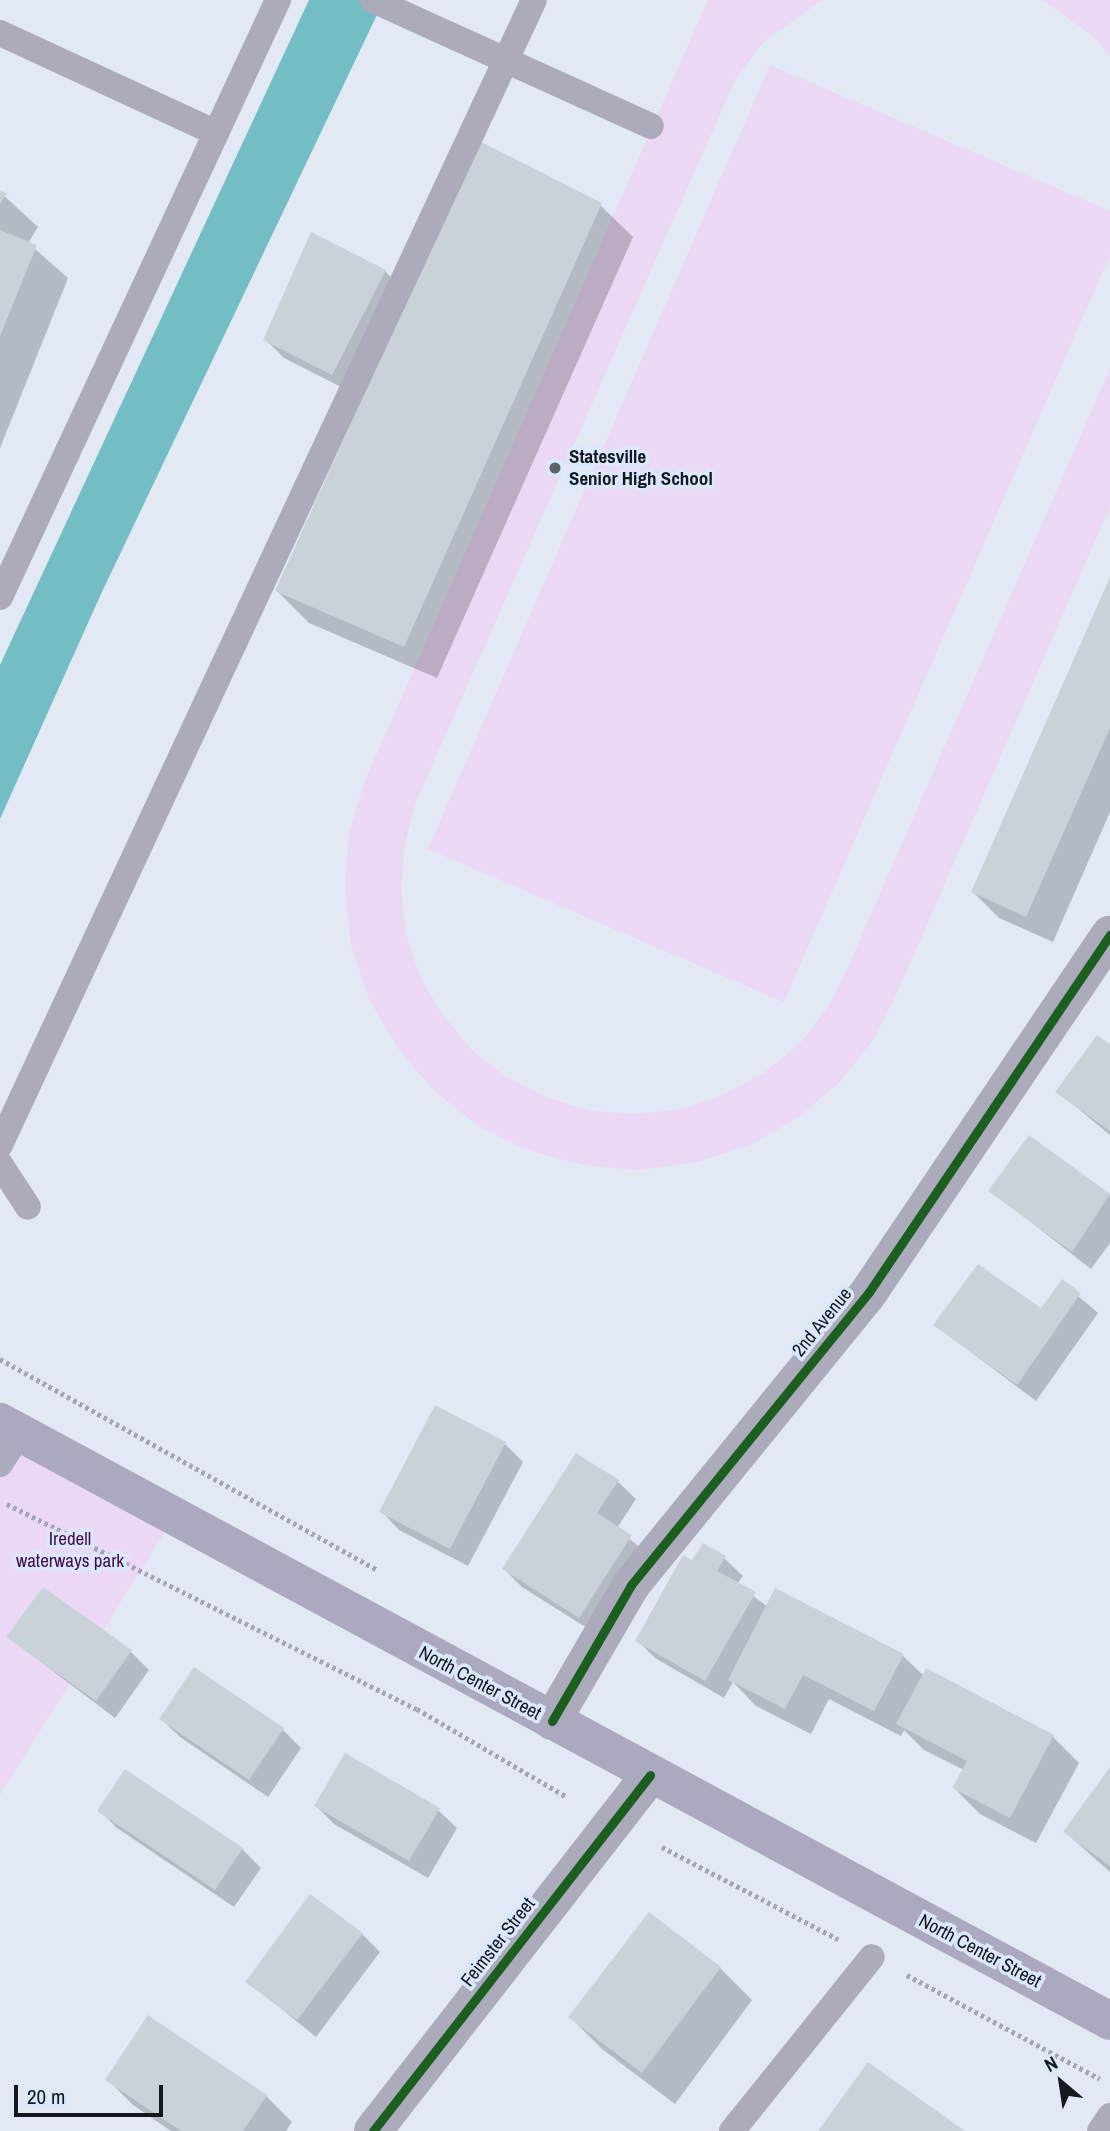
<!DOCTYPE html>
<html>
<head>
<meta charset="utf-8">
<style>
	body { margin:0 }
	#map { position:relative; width:1110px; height:2131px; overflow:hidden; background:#e2e9f4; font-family:"Archivo Narrow",sans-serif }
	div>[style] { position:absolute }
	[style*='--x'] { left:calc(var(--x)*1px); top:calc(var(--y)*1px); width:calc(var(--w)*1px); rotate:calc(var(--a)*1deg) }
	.green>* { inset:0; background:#ead8f5 }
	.water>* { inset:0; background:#73bec4 }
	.shadow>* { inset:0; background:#0003 }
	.building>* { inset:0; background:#cad2d9 }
	.path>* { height:4.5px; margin-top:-2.25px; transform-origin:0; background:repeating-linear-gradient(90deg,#a4a5b2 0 3.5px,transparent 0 7px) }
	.service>* { height:26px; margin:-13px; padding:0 13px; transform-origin:13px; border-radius:13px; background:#ababbc }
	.minor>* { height:38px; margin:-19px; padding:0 19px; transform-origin:19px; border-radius:19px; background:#ababbc }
	.secondary>* { height:38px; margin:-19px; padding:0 19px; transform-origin:19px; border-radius:19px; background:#aba9bd }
	.cycleway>* { height:9px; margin:-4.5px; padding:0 4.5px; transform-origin:4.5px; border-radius:4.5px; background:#1b5e20 }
	.dots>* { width:19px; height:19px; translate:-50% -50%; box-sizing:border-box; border:4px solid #dbe7fb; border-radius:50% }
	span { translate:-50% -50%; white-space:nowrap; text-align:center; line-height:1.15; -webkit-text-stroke:7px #dbe7fb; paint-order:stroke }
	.poi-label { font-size:19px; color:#14181f; font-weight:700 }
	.left { translate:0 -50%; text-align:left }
	.street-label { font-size:19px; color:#14181f }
	.park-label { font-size:19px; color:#450c4c }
	.north { position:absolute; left:1026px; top:2047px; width:70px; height:70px; -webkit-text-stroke:5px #dbe7fb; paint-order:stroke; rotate:331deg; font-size:19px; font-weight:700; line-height:28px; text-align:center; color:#14181f }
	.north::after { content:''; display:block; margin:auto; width:24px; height:32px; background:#14181f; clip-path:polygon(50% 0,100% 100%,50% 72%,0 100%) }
	.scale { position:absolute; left:14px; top:2085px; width:149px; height:32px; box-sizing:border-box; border:4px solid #14181f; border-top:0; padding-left:9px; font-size:21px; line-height:24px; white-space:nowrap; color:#14181f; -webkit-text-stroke:5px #dbe7fb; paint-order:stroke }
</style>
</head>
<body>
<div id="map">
	<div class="green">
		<div style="clip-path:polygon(708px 0,822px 0,764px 42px,736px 78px,416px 802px,405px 843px,401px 888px,406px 934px,420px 977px,443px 1015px,472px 1050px,508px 1078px,548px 1098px,592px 1111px,637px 1114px,683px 1109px,725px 1094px,765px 1072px,800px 1043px,828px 1007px,847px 969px,1110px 369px,1110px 507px,897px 993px,875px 1037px,840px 1082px,797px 1118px,748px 1146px,694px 1163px,638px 1170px,582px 1165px,527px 1150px,477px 1125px,433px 1090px,397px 1047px,369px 999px,351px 945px,345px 889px,349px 833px,364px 783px)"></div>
		<div style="clip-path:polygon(1042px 0,1110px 0,1110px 56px,1092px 35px)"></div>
		<div style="clip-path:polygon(770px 65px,1110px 211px,1110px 255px,784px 1002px,428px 849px)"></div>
		<div style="clip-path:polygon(0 1443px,174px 1517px,0 1795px)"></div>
	</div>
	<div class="water">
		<div style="clip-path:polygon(309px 0,384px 0,101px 594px,0 819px,0 665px)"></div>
	</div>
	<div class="shadow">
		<div style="clip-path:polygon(0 192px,38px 227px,28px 243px,68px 278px,0 448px)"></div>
		<div style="clip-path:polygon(600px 205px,633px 237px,437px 678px,309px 623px,277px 591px)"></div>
		<div style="clip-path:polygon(385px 271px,403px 290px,351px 392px,284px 358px,265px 339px)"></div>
		<div style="clip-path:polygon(1110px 581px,1110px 812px,1053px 942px,999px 918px,973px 892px)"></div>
		<div style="clip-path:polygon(1110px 1046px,1110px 1135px,1058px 1092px)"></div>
		<div style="clip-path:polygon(1030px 1138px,1110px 1196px,1110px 1243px,1091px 1269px,991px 1191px)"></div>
		<div style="clip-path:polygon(1062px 1282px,1098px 1313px,1036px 1401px,935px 1325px,1041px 1310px)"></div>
		<div style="clip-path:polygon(505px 1444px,523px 1462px,468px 1566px,399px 1530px,381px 1511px)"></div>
		<div style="clip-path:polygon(617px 1481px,636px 1499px,617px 1528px,649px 1555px,598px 1635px,522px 1587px,504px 1569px)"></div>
		<div style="clip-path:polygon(724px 1558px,743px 1576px,737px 1584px,768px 1607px,776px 1590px,903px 1656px,924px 1676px,927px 1670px,1053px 1737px,1079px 1763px,1036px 1843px,980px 1814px,954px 1788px,964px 1770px,924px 1750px,904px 1730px,901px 1736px,829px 1699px,811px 1734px,756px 1706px,733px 1682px,724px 1698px,655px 1658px,637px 1640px,693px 1563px)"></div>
		<div style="clip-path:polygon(43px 1589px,131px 1652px,149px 1670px,115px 1718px,8px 1637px)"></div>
		<div style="clip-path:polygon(194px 1670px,283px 1730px,301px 1748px,268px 1797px,180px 1737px,161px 1719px)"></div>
		<div style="clip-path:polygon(1110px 1770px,1110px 1872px,1065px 1832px)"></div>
		<div style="clip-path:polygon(125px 1771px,242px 1849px,261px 1868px,234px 1907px,117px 1828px,99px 1810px)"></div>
		<div style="clip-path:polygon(316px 1806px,438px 1810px,457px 1828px,428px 1878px,334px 1824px)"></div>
		<div style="clip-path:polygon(362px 1934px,380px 1952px,316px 2037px,248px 1982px)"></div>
		<div style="clip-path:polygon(720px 1968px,752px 2000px,675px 2104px,602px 2049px,570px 2017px)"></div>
		<div style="clip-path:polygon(149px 2017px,266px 2096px,292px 2122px,286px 2131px,171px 2131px,133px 2105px,107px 2079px)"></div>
	</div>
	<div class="building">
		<div style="clip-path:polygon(479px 141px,602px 203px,404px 647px,275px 591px)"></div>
		<div style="clip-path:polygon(0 191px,7px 193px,0 204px)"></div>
		<div style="clip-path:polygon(0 230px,37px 245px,0 336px)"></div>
		<div style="clip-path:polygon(311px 232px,386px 270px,332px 375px,263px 340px)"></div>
		<div style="clip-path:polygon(1110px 577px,1110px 728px,1026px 917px,971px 892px)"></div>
		<div style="clip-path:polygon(1097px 1035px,1110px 1044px,1110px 1131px,1055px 1092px)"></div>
		<div style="clip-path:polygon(1029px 1135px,1110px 1194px,1072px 1252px,988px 1191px)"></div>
		<div style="clip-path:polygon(978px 1264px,1041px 1308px,1062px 1279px,1081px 1293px,1017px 1385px,933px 1325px)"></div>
		<div style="clip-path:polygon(435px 1405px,506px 1442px,450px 1549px,379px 1512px)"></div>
		<div style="clip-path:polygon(576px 1453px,619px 1480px,597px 1513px,632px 1535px,579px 1618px,502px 1569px)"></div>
		<div style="clip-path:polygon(703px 1543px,726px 1556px,717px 1571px,756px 1592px,705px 1681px,635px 1641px,683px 1555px,692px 1560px)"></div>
		<div style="clip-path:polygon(43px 1587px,132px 1650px,96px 1701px,6px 1637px)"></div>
		<div style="clip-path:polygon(775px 1588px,904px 1654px,874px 1711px,803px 1675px,785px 1709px,728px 1680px)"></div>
		<div style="clip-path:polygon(194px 1667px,284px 1728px,249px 1780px,159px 1719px)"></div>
		<div style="clip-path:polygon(926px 1668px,1054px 1735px,1010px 1818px,952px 1788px,967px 1761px,896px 1724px)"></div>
		<div style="clip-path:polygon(345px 1753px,440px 1808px,409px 1861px,314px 1806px)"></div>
		<div style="clip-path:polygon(1110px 1767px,1110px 1866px,1063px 1832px)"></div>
		<div style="clip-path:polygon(125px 1769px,243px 1848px,215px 1890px,97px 1811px)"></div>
		<div style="clip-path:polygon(310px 1894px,363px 1933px,297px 2020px,245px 1982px)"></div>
		<div style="clip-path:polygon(649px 1912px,721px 1967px,642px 2073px,568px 2017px)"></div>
		<div style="clip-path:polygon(148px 2015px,267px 2095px,243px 2131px,181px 2131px,105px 2080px)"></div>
		<div style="clip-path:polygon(868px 2062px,965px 2131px,818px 2131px)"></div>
	</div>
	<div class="path">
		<div style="--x:0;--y:1359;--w:432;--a:29.2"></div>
		<div style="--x:7;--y:1504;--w:458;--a:26.6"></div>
		<div style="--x:417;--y:1709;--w:174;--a:30.4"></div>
		<div style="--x:662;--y:1847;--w:199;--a:27.6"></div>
		<div style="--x:907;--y:1975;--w:219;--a:28.3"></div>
	</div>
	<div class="service">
		<div style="--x:373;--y:0;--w:305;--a:24.4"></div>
		<div style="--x:0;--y:33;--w:238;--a:24.8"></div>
		<div style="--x:0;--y:597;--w:659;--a:-65.03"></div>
		<div style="--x:0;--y:1145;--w:1263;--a:-65"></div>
		<div style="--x:0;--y:1164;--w:51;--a:56.9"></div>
		<div style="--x:0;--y:1464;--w:37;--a:-57"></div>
		<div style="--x:732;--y:2131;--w:223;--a:-51.2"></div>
		<div style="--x:1100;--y:2131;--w:18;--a:-56"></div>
	</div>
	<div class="minor">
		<div style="--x:552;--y:1721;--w:157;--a:-59.8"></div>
		<div style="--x:631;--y:1585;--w:377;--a:-50.9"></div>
		<div style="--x:869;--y:1292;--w:431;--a:-56"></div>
		<div style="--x:373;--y:2131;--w:451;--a:-52.1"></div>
	</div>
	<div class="secondary">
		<div style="--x:0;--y:1422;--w:1261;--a:28.35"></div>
	</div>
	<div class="cycleway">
		<div style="--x:552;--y:1721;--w:157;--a:-59.8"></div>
		<div style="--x:631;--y:1585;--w:377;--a:-50.9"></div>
		<div style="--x:869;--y:1292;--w:431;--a:-56"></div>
		<div style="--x:373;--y:2131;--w:451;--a:-52.1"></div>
	</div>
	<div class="dots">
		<div style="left:555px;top:468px;background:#5c616a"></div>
	</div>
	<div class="poi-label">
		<span class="left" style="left:569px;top:468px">Statesville<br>Senior High School</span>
	</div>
	<div class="street-label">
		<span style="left:822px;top:1322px;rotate:-51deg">2nd Avenue</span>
		<span style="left:480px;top:1683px;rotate:28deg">North Center Street</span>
		<span style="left:498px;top:1942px;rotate:-52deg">Feimster Street</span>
		<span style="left:980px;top:1951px;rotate:28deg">North Center Street</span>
	</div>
	<div class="park-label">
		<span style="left:70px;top:1550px">Iredell<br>waterways park</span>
	</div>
	<div class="north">N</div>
	<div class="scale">20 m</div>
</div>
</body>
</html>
